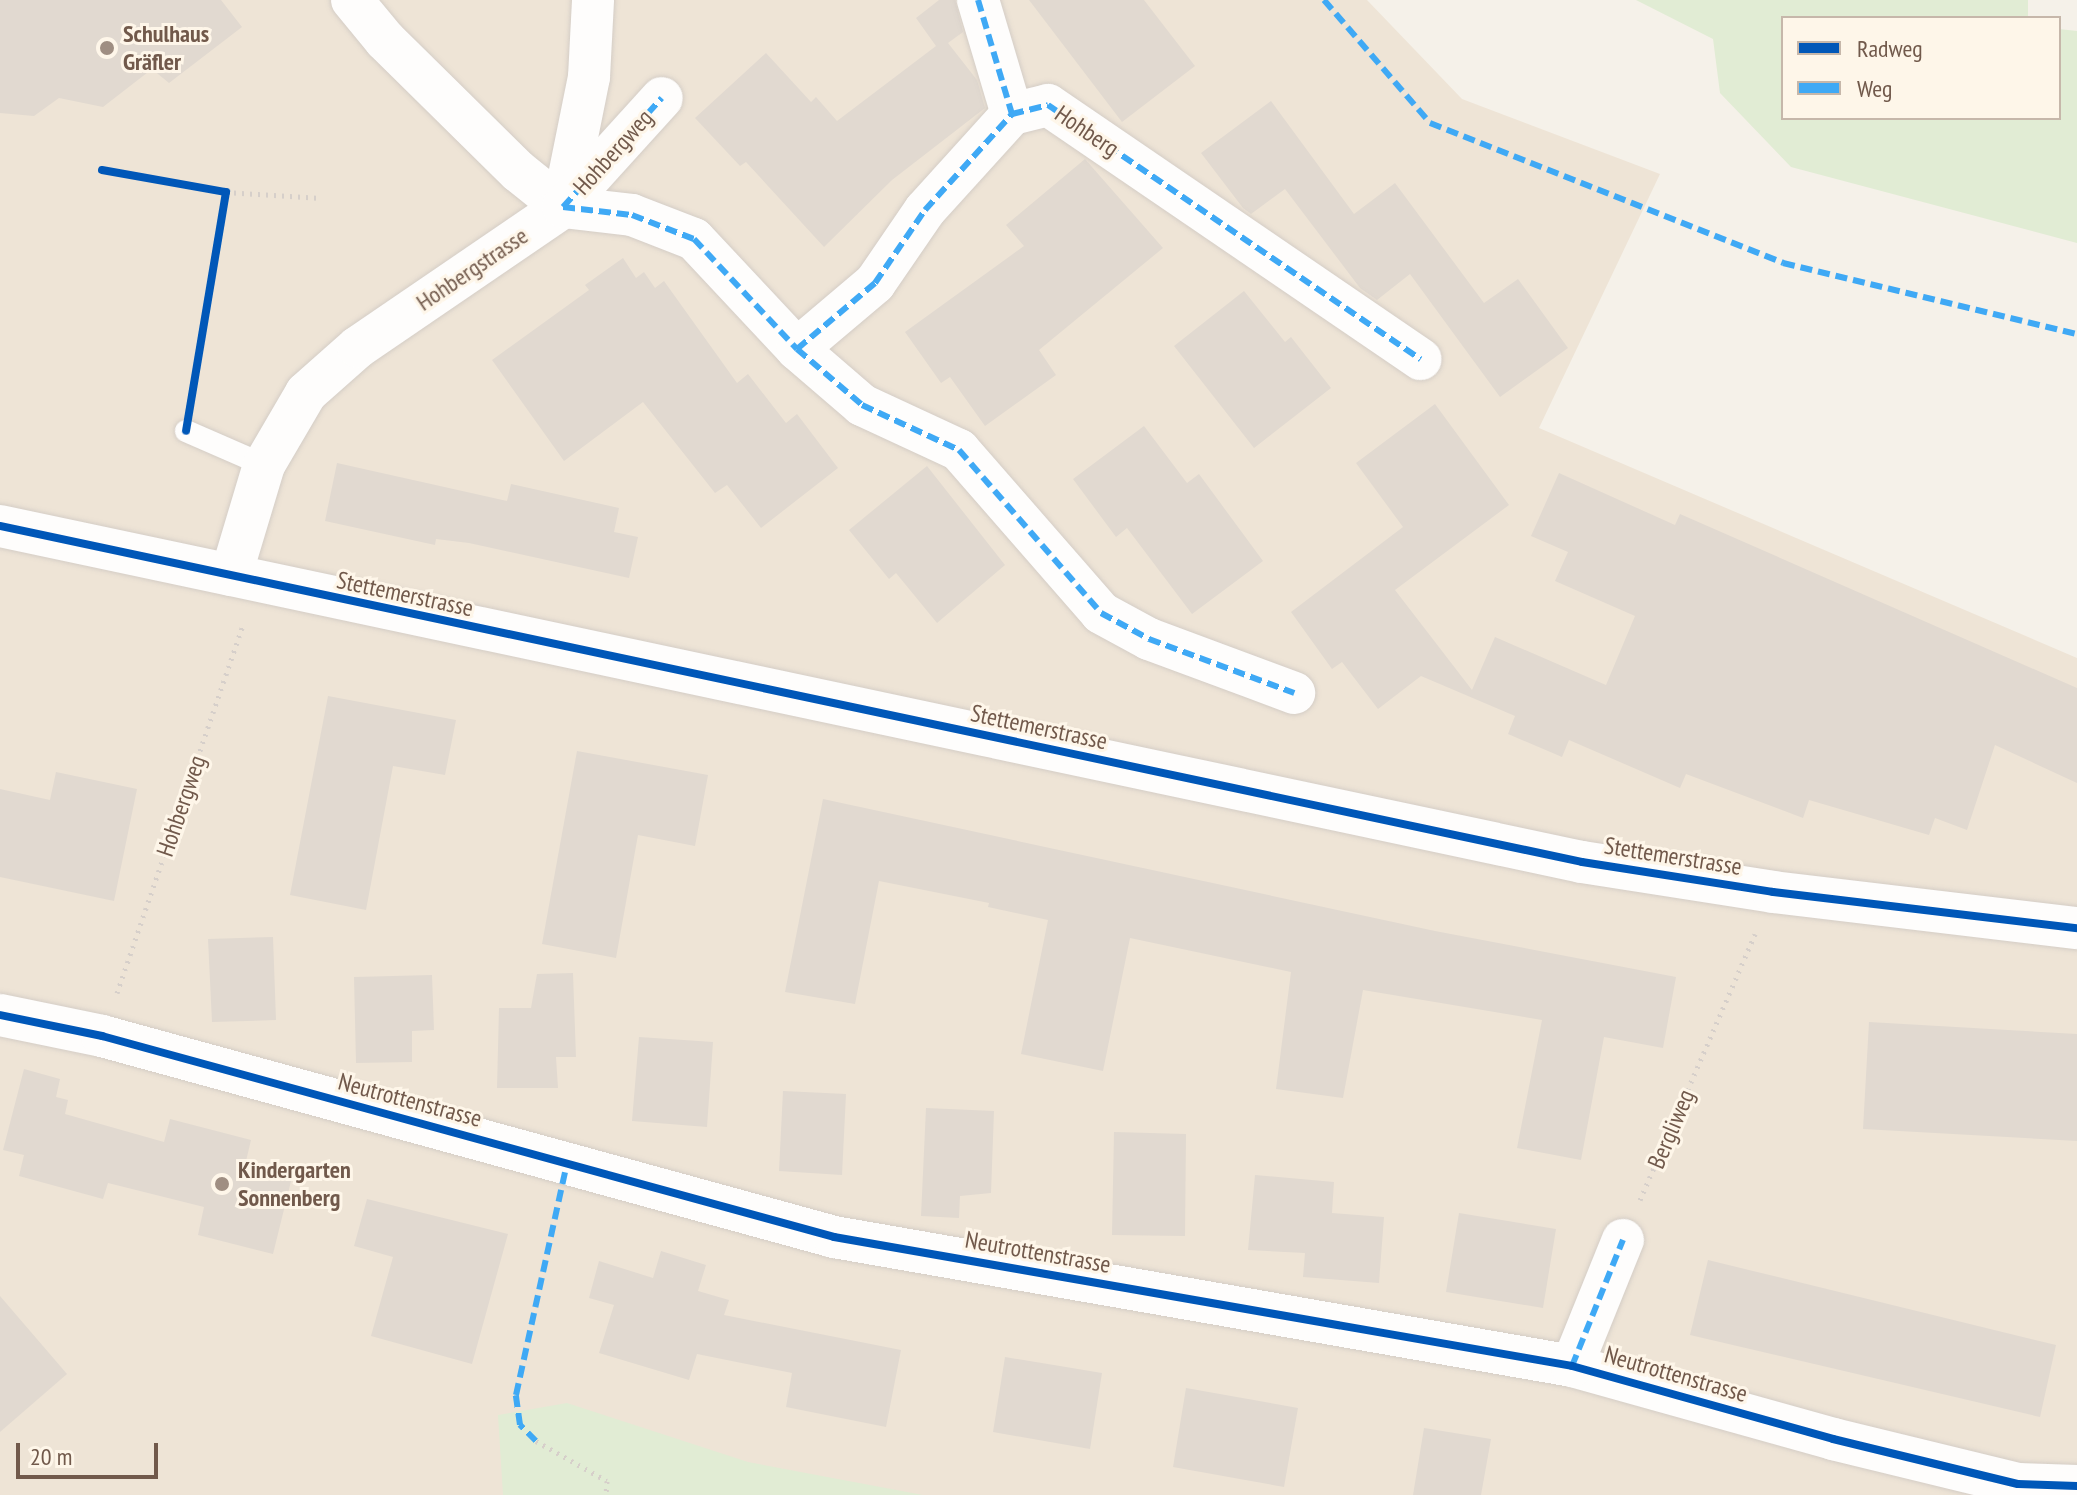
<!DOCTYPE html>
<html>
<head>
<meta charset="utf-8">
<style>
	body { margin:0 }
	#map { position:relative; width:2077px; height:1495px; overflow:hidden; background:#f5f1e9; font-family:"PT Sans Narrow",sans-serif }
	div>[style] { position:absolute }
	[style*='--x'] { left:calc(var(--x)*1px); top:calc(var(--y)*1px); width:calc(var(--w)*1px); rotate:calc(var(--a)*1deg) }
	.residential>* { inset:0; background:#eee4d6 }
	.green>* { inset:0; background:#e1ecd4 }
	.building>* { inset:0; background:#e1d9d0 }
	.path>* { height:5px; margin-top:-2.5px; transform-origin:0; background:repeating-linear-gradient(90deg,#d6cfca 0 2px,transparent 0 8px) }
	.roads { filter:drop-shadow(0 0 2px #d4cdc6) drop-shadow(0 0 2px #d4cdc6) }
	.service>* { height:22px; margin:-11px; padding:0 11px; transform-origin:11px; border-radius:11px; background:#fefdfc }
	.minor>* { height:42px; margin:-21px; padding:0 21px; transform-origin:21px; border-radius:21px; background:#fefdfc }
	.quiet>* { height:6px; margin-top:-3px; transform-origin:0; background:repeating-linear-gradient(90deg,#3fa9f5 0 12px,transparent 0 18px) }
	.cycleway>* { height:8px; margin:-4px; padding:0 4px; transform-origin:4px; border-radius:4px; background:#0057b8 }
	.dots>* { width:22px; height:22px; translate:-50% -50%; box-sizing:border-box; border:4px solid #fef6e9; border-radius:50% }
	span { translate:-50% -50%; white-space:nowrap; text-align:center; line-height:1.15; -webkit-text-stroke:6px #fef6e9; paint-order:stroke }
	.poi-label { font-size:24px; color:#71594b; font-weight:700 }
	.left { translate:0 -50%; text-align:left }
	.street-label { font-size:24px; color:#71594b }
	.legend { position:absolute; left:1781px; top:16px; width:280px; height:104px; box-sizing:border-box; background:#fef6e9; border:2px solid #c6b7aa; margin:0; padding:10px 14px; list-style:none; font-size:24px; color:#71594b }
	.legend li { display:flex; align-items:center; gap:16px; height:40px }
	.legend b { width:40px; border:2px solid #c6b7aa }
	.scale { position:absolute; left:16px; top:1443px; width:142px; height:36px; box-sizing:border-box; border:4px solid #71594b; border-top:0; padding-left:10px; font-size:24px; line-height:28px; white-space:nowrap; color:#71594b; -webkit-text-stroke:6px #fef6e9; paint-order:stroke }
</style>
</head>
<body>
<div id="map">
	<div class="residential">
		<div style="clip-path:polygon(0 0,1367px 0,1462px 99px,1660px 174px,1539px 428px,2077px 658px,2077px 1495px,0 1495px)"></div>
	</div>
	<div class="green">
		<div style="clip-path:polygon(1636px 0,2028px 0,2028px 18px,1783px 18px,1783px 118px,2059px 118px,2059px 29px,2077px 31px,2077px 243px,1791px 167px,1720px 93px,1713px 39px)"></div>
		<div style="clip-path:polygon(567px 1403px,748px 1462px,923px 1495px,503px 1495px,498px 1415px)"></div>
	</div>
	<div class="building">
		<div style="clip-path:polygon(0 0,221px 0,242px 27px,169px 83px,152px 69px,103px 107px,59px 98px,34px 116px,0 113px)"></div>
		<div style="clip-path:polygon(939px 0,955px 0,963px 32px,948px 43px,977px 80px,985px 108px,892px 180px,824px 247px,746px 162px,740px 166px,695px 118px,766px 53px,811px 102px,816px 97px,837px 121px,936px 46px,916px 18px)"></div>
		<div style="clip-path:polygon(1029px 0,1144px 0,1195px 66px,1122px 122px)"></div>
		<div style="clip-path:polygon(1271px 101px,1354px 214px,1395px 183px,1484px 303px,1518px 279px,1568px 348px,1500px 397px,1410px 274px,1377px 300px,1360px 288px,1285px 189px,1251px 214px,1243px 208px,1201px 153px)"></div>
		<div style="clip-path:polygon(1085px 159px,1163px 248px,1039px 350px,1056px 375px,985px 426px,950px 377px,941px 383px,905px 332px,1024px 246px,1006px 225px)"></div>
		<div style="clip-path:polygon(623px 258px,636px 278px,644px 272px,655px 288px,664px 281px,737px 383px,748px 374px,786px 423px,797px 414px,838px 468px,761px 528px,727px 485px,715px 493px,643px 402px,564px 461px,492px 360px,589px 290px,585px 285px)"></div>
		<div style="clip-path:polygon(1244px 291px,1285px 342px,1291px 337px,1331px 388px,1254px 448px,1174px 346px)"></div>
		<div style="clip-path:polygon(1435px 404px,1509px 505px,1395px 590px,1472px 690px,1495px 637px,1606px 685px,1635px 616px,1555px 581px,1568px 552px,1531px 536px,1559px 473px,1675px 525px,1680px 514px,2077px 688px,2077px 783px,1995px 745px,1967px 830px,1935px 818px,1929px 835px,1809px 800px,1803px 818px,1686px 774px,1680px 788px,1569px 740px,1562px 757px,1508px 734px,1515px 716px,1421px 676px,1378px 709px,1342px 662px,1332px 669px,1291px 612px,1403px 527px,1356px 463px)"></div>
		<div style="clip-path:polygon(1144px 426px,1187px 483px,1199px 474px,1263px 561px,1192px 614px,1127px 528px,1116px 537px,1073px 479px)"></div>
		<div style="clip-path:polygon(337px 463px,507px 501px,511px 484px,619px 508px,614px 532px,638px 537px,629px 578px,469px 543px,436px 539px,435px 545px,325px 521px)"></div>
		<div style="clip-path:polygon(927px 466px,1005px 565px,937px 623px,896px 573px,889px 579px,849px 530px)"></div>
		<div style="clip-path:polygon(328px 696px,456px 720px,445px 775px,393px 766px,366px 910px,290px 895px)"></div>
		<div style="clip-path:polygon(577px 751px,708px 775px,695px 846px,638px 835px,616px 958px,542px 944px)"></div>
		<div style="clip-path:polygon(56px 772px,137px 789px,114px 901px,0 877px,0 789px,50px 800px)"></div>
		<div style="clip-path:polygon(823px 799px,1435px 931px,1676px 977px,1663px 1048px,1604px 1037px,1581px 1160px,1517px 1148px,1542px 1020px,1363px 990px,1343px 1098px,1276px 1089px,1291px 972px,1130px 938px,1103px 1071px,1021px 1054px,1048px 920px,988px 907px,989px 903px,879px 881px,855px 1004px,785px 992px)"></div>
		<div style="clip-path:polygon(273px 937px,276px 1020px,212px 1022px,208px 939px)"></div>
		<div style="clip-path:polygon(573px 973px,576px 1057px,556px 1057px,558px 1088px,497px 1088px,499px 1008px,531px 1008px,537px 974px)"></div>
		<div style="clip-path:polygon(432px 975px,434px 1030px,412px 1031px,412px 1062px,356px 1063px,354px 977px)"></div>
		<div style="clip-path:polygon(1869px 1022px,2077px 1034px,2077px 1141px,1863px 1129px)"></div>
		<div style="clip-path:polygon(639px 1037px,713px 1042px,707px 1127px,632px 1121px)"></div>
		<div style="clip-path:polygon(24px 1069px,60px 1079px,56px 1097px,68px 1100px,65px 1114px,164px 1142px,170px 1119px,251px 1140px,246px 1161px,293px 1173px,273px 1254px,198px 1235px,204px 1207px,108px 1183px,103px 1199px,19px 1176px,24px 1155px,3px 1150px)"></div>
		<div style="clip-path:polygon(783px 1091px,846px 1094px,842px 1175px,779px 1171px)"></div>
		<div style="clip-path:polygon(926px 1108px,994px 1111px,991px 1193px,960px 1196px,959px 1218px,921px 1216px)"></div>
		<div style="clip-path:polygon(1114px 1132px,1186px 1134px,1185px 1236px,1112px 1235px)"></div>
		<div style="clip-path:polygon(1255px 1175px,1334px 1182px,1332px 1213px,1384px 1217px,1379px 1283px,1303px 1277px,1305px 1253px,1248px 1250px)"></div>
		<div style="clip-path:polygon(367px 1199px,508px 1234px,472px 1364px,371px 1336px,393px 1257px,354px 1246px)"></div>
		<div style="clip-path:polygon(1459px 1213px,1556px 1229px,1543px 1308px,1446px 1292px)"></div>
		<div style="clip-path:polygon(661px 1251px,706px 1265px,698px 1291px,729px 1300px,724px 1315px,901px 1350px,886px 1427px,786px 1407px,792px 1373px,697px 1354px,689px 1380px,599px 1353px,614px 1305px,589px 1298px,599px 1261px,653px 1278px)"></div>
		<div style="clip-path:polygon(1708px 1260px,2056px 1345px,2040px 1417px,1690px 1335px)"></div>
		<div style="clip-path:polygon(0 1296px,67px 1374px,0 1432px)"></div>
		<div style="clip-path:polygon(1005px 1357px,1102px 1373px,1090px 1449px,993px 1432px)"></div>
		<div style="clip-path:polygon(1186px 1388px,1298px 1408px,1284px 1487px,1173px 1467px)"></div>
		<div style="clip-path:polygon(1424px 1428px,1491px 1439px,1481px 1495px,1413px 1495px)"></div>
	</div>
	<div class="path">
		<div style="--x:226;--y:192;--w:95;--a:3.6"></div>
		<div style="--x:117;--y:993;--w:390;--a:-71.1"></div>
		<div style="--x:1640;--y:1200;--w:290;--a:-66.6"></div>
		<div style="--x:536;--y:1441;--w:81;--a:29.4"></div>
		<div style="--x:607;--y:1481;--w:14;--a:94"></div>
	</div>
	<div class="roads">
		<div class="service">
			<div style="--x:186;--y:431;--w:85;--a:23.6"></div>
		</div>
		<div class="minor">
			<div style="--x:352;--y:0;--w:52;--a:50.5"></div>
			<div style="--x:385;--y:40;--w:187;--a:44.6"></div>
			<div style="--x:518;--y:171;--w:58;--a:38.7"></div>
			<div style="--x:978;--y:0;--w:119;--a:73.4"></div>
			<div style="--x:563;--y:206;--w:132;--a:-78.6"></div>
			<div style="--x:589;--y:77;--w:77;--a:-87"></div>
			<div style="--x:563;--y:207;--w:69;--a:6.6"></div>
			<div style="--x:632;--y:215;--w:66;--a:21.2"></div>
			<div style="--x:694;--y:239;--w:151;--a:46.9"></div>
			<div style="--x:797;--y:349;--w:86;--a:40.7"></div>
			<div style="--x:862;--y:405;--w:107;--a:24.9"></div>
			<div style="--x:959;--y:450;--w:216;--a:48.9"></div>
			<div style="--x:1101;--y:613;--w:55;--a:28.4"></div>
			<div style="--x:1149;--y:639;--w:155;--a:20.4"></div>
			<div style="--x:797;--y:349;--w:102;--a:-40.2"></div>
			<div style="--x:875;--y:283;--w:88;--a:-55.6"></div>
			<div style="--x:925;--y:210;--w:130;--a:-47.8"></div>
			<div style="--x:1012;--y:114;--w:37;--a:-14"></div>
			<div style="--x:1048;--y:105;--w:451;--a:34.3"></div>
			<div style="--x:0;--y:526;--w:1617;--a:11.99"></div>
			<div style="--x:1582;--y:862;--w:193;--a:8.9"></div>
			<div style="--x:1773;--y:892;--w:306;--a:6.8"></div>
			<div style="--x:231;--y:575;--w:115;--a:-73.3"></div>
			<div style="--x:264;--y:465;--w:83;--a:-59.7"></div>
			<div style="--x:306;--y:393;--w:69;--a:-41.5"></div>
			<div style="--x:358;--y:347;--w:248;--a:-34.3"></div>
			<div style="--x:563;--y:207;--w:147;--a:-47.8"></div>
			<div style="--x:0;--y:1015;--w:104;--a:11.6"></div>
			<div style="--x:102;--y:1036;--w:759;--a:15.35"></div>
			<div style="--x:834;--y:1237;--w:749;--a:9.91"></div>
			<div style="--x:1572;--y:1366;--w:271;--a:15.6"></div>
			<div style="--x:1833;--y:1439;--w:190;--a:13.7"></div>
			<div style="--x:2018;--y:1484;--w:59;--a:1.9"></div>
			<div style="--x:1572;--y:1366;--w:136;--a:-68"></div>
		</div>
	</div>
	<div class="quiet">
		<div style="--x:978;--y:0;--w:119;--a:73.4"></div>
		<div style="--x:1324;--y:0;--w:162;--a:49.2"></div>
		<div style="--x:1430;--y:123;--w:380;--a:21.6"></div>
		<div style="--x:1783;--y:263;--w:302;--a:13.6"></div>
		<div style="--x:563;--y:207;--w:69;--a:6.6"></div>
		<div style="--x:632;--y:215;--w:66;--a:21.2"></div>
		<div style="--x:694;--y:239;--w:151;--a:46.9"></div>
		<div style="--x:797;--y:349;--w:86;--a:40.7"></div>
		<div style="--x:862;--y:405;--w:107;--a:24.9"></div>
		<div style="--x:959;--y:450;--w:216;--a:48.9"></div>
		<div style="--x:1101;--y:613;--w:55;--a:28.4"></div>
		<div style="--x:1149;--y:639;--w:155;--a:20.4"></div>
		<div style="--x:563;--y:207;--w:147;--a:-47.8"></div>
		<div style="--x:797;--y:349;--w:102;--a:-40.2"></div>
		<div style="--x:875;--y:283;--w:88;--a:-55.6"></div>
		<div style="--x:925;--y:210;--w:130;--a:-47.8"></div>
		<div style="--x:1012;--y:114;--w:37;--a:-14"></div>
		<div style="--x:1048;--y:105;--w:451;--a:34.3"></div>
		<div style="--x:1572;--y:1366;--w:136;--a:-68"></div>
		<div style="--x:536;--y:1441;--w:23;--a:-135"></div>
		<div style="--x:520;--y:1425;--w:30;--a:-98"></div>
		<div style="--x:516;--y:1395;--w:238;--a:-77.6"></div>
	</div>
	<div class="cycleway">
		<div style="--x:102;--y:170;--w:126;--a:10.1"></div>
		<div style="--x:226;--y:192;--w:242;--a:99.5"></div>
		<div style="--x:0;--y:526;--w:1617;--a:11.99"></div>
		<div style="--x:1582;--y:862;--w:193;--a:8.9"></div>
		<div style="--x:1773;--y:892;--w:306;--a:6.8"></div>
		<div style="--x:0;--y:1015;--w:104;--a:11.6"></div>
		<div style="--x:102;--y:1036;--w:759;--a:15.35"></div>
		<div style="--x:834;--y:1237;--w:749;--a:9.91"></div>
		<div style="--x:1572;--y:1366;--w:271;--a:15.6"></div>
		<div style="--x:1833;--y:1439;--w:190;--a:13.7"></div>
		<div style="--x:2018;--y:1484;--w:59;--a:1.9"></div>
	</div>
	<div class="dots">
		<div style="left:107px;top:48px;background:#9f8e82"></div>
		<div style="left:222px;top:1184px;background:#9f8e82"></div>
	</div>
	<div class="poi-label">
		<span class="left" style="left:123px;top:48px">Schulhaus<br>Gräfler</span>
		<span class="left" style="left:238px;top:1184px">Kindergarten<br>Sonnenberg</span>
	</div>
	<div class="street-label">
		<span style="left:1087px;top:131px;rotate:34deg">Hohberg</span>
		<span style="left:613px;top:152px;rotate:-48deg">Hohbergweg</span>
		<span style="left:472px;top:269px;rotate:-34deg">Hohbergstrasse</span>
		<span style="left:405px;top:594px;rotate:12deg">Stettemerstrasse</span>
		<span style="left:1039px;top:727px;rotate:12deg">Stettemerstrasse</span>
		<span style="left:181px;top:806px;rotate:-71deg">Hohbergweg</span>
		<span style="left:1673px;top:856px;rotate:9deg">Stettemerstrasse</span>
		<span style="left:410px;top:1100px;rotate:15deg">Neutrottenstrasse</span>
		<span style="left:1671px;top:1129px;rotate:-67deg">Bergliweg</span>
		<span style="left:1038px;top:1252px;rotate:10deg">Neutrottenstrasse</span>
		<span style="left:1676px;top:1374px;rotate:16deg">Neutrottenstrasse</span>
	</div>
	<ul class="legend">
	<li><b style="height:10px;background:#0057b8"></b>Radweg</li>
	<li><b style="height:10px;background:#3fa9f5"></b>Weg</li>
	</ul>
	<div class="scale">20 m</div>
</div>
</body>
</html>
